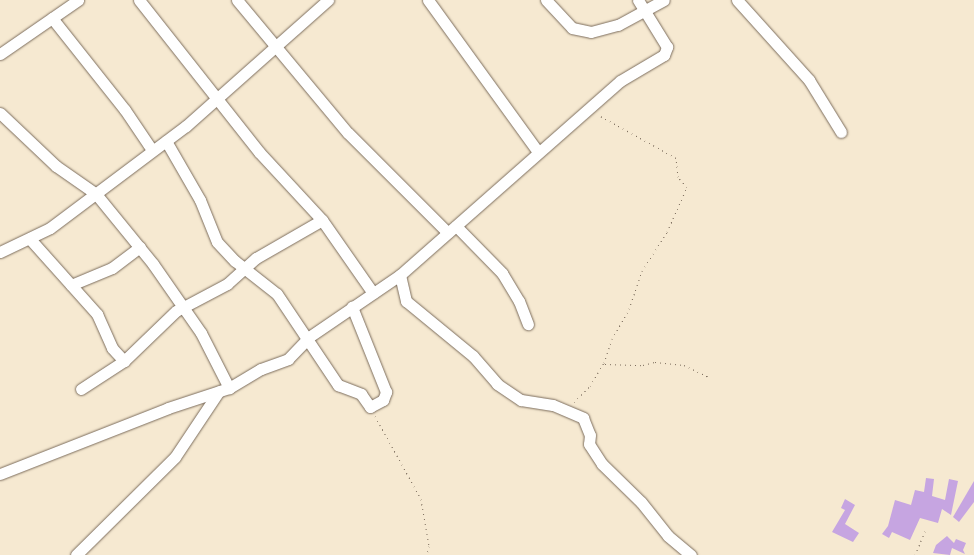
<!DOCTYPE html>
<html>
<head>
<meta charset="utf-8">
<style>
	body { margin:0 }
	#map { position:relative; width:974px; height:555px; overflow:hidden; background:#f6e9d1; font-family:"Gentium Book Plus",serif }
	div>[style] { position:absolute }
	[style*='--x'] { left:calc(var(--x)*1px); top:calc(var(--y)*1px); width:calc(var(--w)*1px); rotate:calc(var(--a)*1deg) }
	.building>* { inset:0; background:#c6a5e1 }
	.path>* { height:1px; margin-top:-0.5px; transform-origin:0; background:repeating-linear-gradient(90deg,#7c6d5d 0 1px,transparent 0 5px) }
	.roads { filter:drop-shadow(0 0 1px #7c6d5d) drop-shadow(0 0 1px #7c6d5d) }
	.minor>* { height:11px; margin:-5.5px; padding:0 5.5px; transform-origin:5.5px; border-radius:5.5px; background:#fff }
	span { translate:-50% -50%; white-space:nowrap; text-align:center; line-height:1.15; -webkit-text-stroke:4.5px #fcf5e5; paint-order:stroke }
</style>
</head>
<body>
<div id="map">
	<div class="building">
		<div style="clip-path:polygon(926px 478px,934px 479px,932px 496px,945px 500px,949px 479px,958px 481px,951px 515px,942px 509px,938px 523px,920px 518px,910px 540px,892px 532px,889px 538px,882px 534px,888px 526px,895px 500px,911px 505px,915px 490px,924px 492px)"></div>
		<div style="clip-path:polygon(974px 481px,974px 502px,959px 522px,953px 517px)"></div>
		<div style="clip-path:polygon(845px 499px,855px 505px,845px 524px,859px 533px,853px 542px,832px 532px,845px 510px,841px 508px)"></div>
		<div style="clip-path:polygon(947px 536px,954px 543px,956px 539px,966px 543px,963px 550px,965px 554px,952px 548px,950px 555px,933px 553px,936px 545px)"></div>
	</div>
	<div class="path">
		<div style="--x:605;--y:364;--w:38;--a:2"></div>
		<div style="--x:643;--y:365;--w:12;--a:-14"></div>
		<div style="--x:655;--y:362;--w:29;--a:6"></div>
		<div style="--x:684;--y:365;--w:28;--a:26"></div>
		<div style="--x:574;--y:402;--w:23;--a:-45"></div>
		<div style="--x:590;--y:386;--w:27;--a:-59"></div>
		<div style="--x:604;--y:363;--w:25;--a:-72"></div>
		<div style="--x:612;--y:339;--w:34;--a:-60"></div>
		<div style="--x:629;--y:309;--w:40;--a:-71.1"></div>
		<div style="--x:642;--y:271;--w:46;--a:-57.3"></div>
		<div style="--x:667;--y:232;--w:49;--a:-66"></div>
		<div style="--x:687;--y:187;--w:13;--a:-132"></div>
		<div style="--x:678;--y:177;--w:19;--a:-96"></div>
		<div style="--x:676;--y:158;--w:90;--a:-150.9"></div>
		<div style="--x:375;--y:416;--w:95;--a:61"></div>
		<div style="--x:421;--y:499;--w:48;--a:80.3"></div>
		<div style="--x:429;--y:546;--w:9;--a:103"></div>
		<div style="--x:915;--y:555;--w:26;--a:-67"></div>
	</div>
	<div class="roads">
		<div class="minor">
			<div style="--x:139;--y:0;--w:194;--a:51.7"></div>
			<div style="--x:259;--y:152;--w:93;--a:47.2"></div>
			<div style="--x:322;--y:220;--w:89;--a:55.1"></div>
			<div style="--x:237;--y:0;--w:173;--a:50.2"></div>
			<div style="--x:348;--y:133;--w:141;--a:45"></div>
			<div style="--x:428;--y:0;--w:188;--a:54.1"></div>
			<div style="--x:546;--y:0;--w:38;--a:47"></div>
			<div style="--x:572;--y:28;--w:19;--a:12"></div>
			<div style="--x:591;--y:32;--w:28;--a:-15"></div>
			<div style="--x:618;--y:25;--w:52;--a:-28.5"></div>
			<div style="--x:737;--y:0;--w:108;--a:48"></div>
			<div style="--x:809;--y:80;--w:61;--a:58.4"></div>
			<div style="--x:52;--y:18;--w:117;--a:51.6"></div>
			<div style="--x:125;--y:110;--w:48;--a:56"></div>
			<div style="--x:0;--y:54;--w:95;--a:-34.7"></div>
			<div style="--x:0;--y:113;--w:77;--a:43.4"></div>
			<div style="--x:56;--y:166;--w:49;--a:35"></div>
			<div style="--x:96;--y:194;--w:90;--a:50.8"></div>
			<div style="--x:153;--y:264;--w:84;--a:55.2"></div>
			<div style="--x:201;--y:333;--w:62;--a:63"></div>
			<div style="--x:166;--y:141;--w:68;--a:60"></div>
			<div style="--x:200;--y:200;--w:45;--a:68"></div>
			<div style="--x:217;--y:242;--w:26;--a:47"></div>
			<div style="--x:235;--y:261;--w:53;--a:38.2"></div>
			<div style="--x:277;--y:294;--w:110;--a:56.2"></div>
			<div style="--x:338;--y:385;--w:25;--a:21"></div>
			<div style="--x:361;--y:394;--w:16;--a:55"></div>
			<div style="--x:370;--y:407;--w:15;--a:-28"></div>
			<div style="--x:383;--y:400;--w:9;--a:-69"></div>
			<div style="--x:386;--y:392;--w:92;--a:-111.8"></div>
			<div style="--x:456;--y:226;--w:66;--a:45.6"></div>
			<div style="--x:502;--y:273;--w:33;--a:59"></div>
			<div style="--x:519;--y:301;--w:25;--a:69"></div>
			<div style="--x:30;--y:239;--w:101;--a:48.2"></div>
			<div style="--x:97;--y:314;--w:37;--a:66"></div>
			<div style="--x:112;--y:348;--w:18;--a:47"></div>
			<div style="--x:0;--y:252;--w:55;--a:-25.6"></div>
			<div style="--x:50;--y:228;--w:170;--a:-36.9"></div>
			<div style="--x:186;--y:126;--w:190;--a:-41.6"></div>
			<div style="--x:400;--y:275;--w:27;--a:77"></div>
			<div style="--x:406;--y:301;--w:87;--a:39.4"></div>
			<div style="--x:473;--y:356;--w:37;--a:49"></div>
			<div style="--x:497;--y:384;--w:29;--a:34"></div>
			<div style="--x:521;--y:400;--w:32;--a:9"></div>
			<div style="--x:553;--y:405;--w:33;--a:23"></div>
			<div style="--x:583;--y:418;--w:18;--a:68"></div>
			<div style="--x:590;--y:435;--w:9;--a:96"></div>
			<div style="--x:589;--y:444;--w:24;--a:57"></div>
			<div style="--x:602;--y:464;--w:54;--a:44.3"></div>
			<div style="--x:641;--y:502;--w:43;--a:51.5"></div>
			<div style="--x:668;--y:536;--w:30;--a:40"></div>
			<div style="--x:71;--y:285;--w:44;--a:-22.5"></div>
			<div style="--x:112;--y:268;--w:35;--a:-37"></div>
			<div style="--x:81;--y:389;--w:51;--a:-33.1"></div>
			<div style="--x:124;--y:361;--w:72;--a:-43.9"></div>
			<div style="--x:176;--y:311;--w:58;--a:-27.9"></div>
			<div style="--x:227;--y:284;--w:39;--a:-42"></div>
			<div style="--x:256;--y:258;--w:76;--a:-29.9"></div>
			<div style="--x:0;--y:474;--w:180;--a:-21.4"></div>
			<div style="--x:168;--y:408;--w:64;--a:-18.2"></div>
			<div style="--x:229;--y:388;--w:37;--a:-31"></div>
			<div style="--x:261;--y:369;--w:29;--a:-20"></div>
			<div style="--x:288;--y:359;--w:30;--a:-46"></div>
			<div style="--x:309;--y:337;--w:110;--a:-34.3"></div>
			<div style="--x:400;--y:275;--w:293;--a:-41.4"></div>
			<div style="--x:620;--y:81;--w:51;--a:-30.6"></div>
			<div style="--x:664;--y:55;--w:9;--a:-69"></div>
			<div style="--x:667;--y:47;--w:55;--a:-121.7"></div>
			<div style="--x:76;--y:555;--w:139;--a:-44.7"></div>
			<div style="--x:175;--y:457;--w:79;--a:-56.3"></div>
		</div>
	</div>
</div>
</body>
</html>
